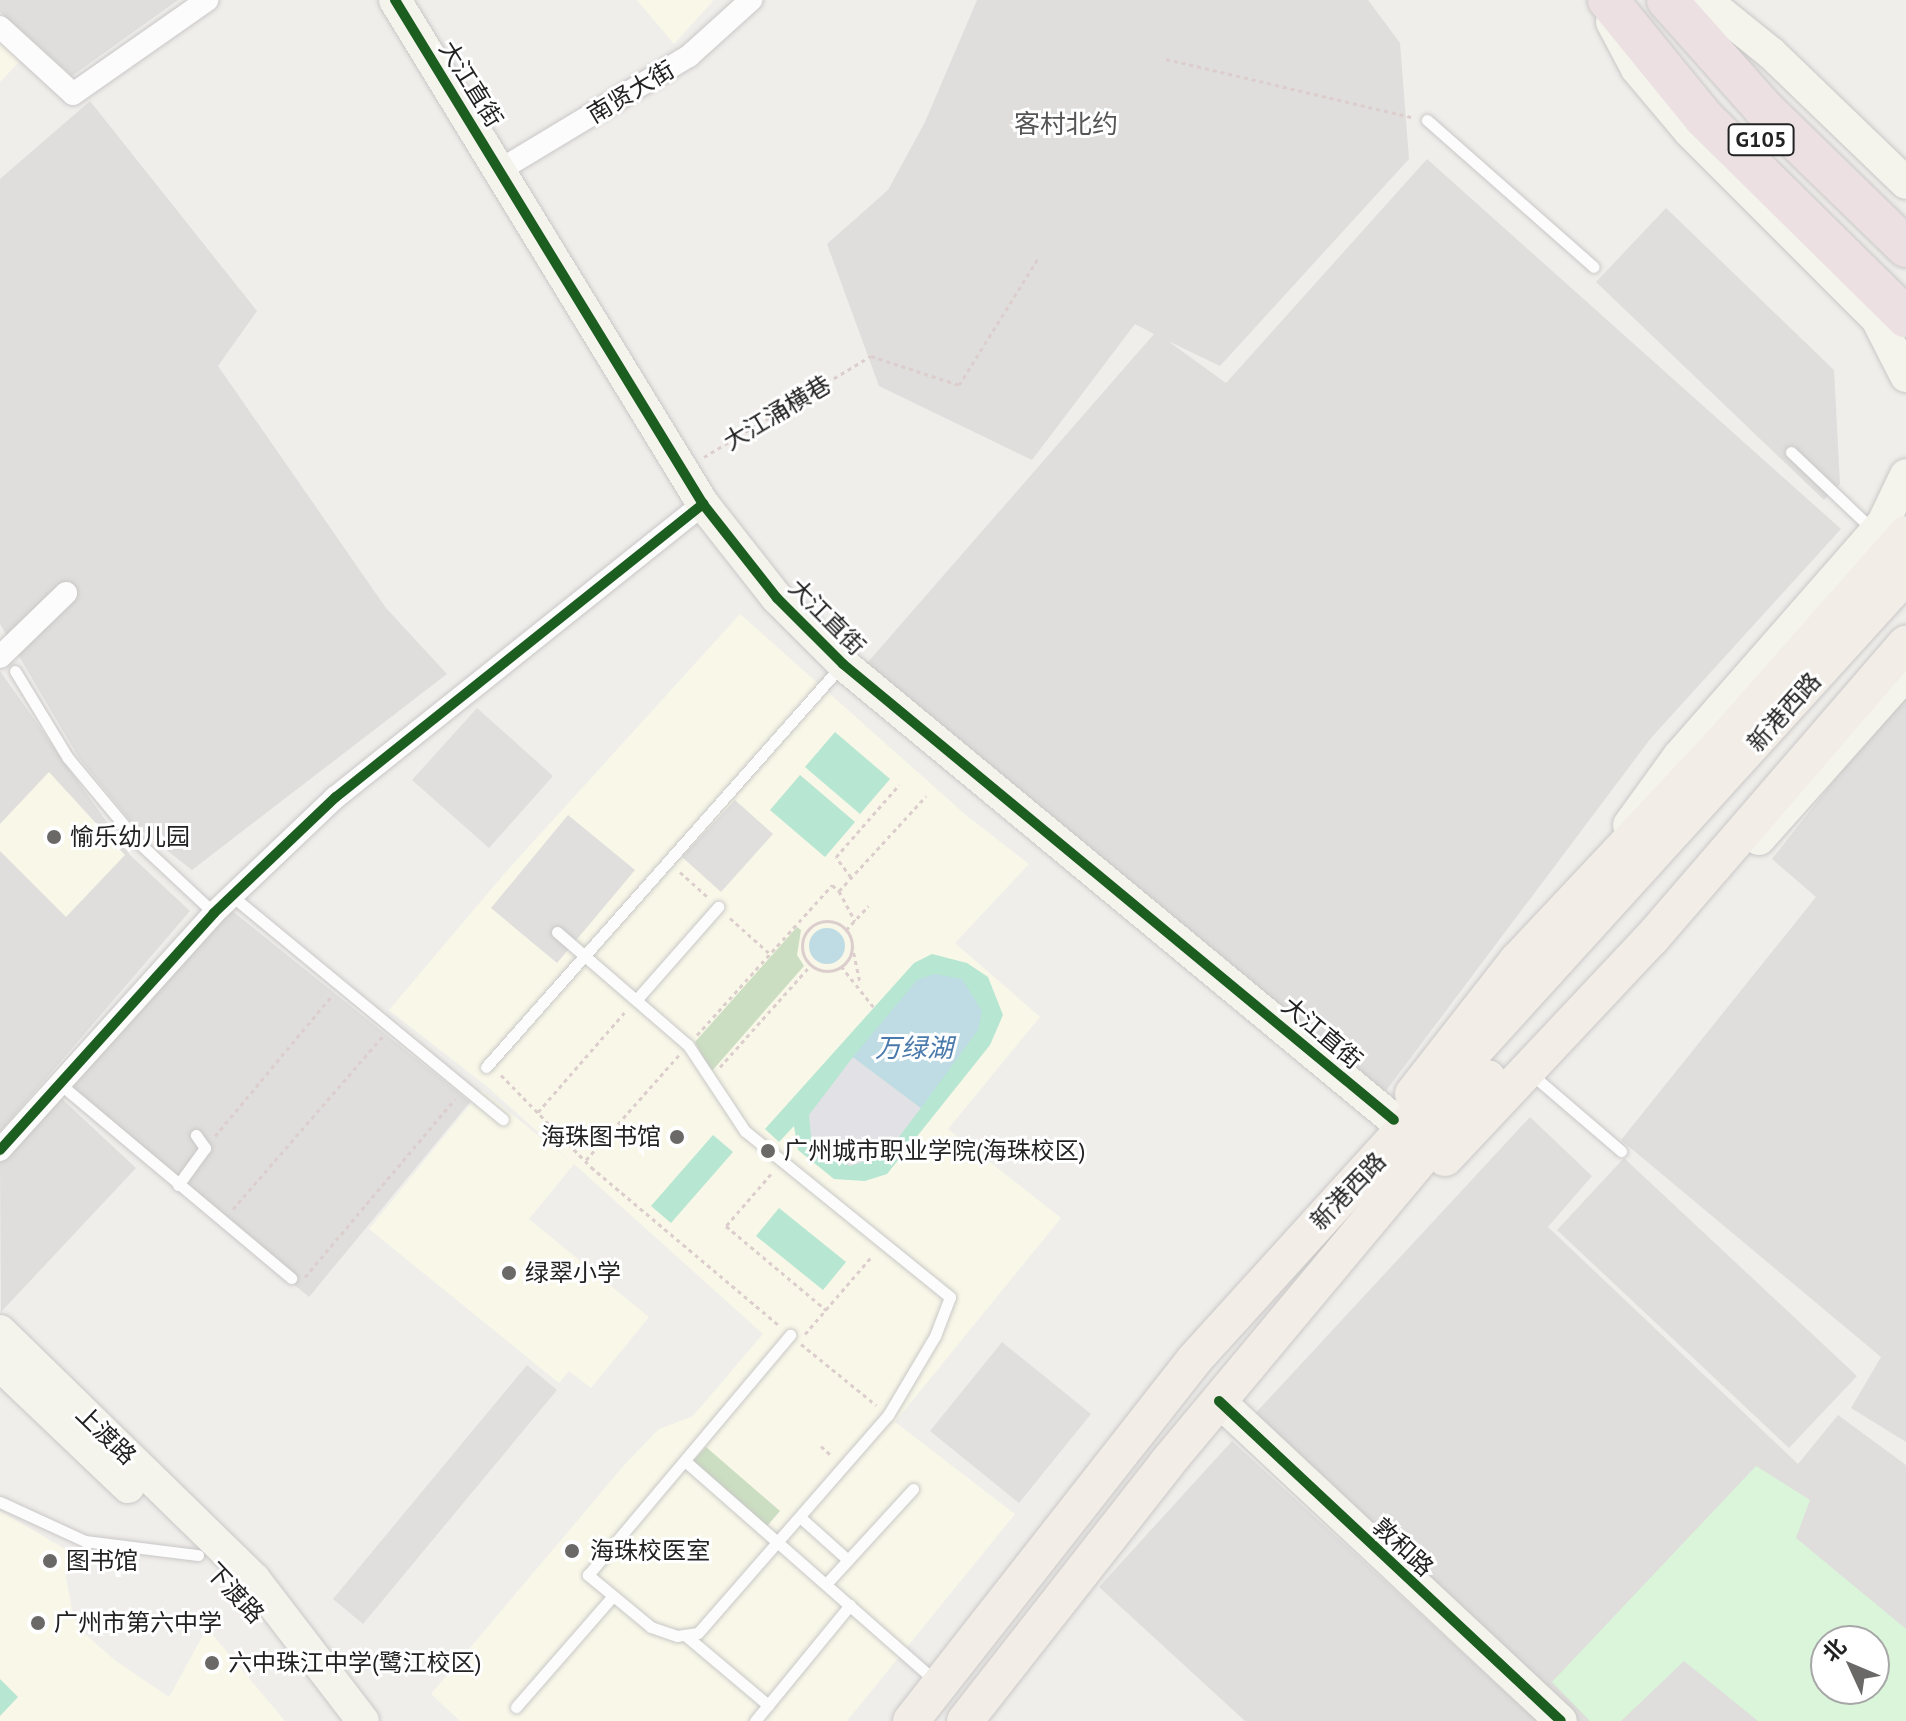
<!DOCTYPE html>
<html>
<head>
<meta charset="utf-8">
<style>
	body { margin:0 }
	#map { position:relative; width:1906px; height:1721px; overflow:hidden; background:#f0eeeb; font-family:"PT Sans","Noto Sans SC",sans-serif }
	div>[style] { position:absolute }
	[style*='--x'] { left:calc(var(--x)*1px); top:calc(var(--y)*1px); width:calc(var(--w)*1px); rotate:calc(var(--a)*1deg) }
	.residential>* { inset:0; background:#dfdedc }
	.education>* { inset:0; background:#f8f7e8 }
	.forest>* { inset:0; background:#cbdec1 }
	.park>* { inset:0; background:#daf5da }
	.pitch>* { inset:0; background:#b7e6d2 }
	.parking>* { inset:0; background:#e0dfde }
	.plaza>* { inset:0; background:#e2e1e5 }
	.water>* { inset:0; background:#bfdbe3 }
	.round { border-radius:50% }
	.path>* { height:3px; margin-top:-1.5px; transform-origin:0; background:repeating-linear-gradient(90deg,#dccecd 0 4px,transparent 0 8px) }
	.path>.ring { margin:-1.5px; padding:0; box-sizing:content-box; background:none; border:3px solid #dccecd; border-radius:50% }
	.roads { filter:drop-shadow(0 0 2px #c9c8c7) drop-shadow(0 0 2px #c9c8c7) }
	.lane>* { height:11px; margin:-5.5px; padding:0 5.5px; transform-origin:5.5px; border-radius:5.5px; background:#fdfcfc }
	.street>* { height:22px; margin:-11px; padding:0 11px; transform-origin:11px; border-radius:11px; background:#fdfcfc }
	.secondary>* { height:32px; margin:-16px; padding:0 16px; transform-origin:16px; border-radius:16px; background:#f4f4ed }
	.primary>* { height:36px; margin:-18px; padding:0 18px; transform-origin:18px; border-radius:18px; background:#f3ede7 }
	.highway>* { height:40px; margin:-20px; padding:0 20px; transform-origin:20px; border-radius:20px; background:#ece0e2 }
	.cycleway>* { height:10px; margin:-5px; padding:0 5px; transform-origin:5px; border-radius:5px; background:#1b5e20 }
	.dots>* { width:22px; height:22px; translate:-50% -50%; box-sizing:border-box; border:4px solid #fff; border-radius:50% }
	span { translate:-50% -50%; white-space:nowrap; text-align:center; line-height:1.15; -webkit-text-stroke:6px #fff; paint-order:stroke }
	.shield-label span { padding:2px 6px; background:#fff; border:2px solid; border-radius:6px; -webkit-text-stroke-width:0 }
	.shield-label { font-size:22px; color:#222; font-weight:700 }
	.street-label { font-size:24px; color:#222 }
	.poi-label { font-size:24px; color:#222 }
	.left { translate:0 -50%; text-align:left }
	.right { translate:-100% -50%; text-align:right }
	.neighbourhood-label { font-size:26px; color:#555 }
	.water-label { font-size:26px; color:#4a7aab; font-style:italic }
	.north { position:absolute; left:1810px; top:1625px; width:80px; height:80px; box-sizing:border-box; background:#fff; border:2px solid #a7a7a7; border-radius:50%; rotate:314deg; font-size:22px; font-weight:700; line-height:32px; text-align:center; color:#222 }
	.north::after { content:''; display:block; margin:auto; width:28px; height:36px; background:#6a6968; clip-path:polygon(50% 0,100% 100%,50% 72%,0 100%) }
</style>
</head>
<body>
<div id="map">
	<div class="residential">
		<div style="clip-path:polygon(0 0,178px 0,72px 76px,0 12px)"></div>
		<div style="clip-path:polygon(977px 0,1368px 0,1400px 43px,1409px 159px,1220px 366px,1168px 341px,1226px 383px,1427px 159px,1841px 529px,1651px 738px,1379px 1100px,861px 670px,1154px 334px,1135px 324px,1032px 460px,879px 386px,827px 244px,888px 190px,925px 122px)"></div>
		<div style="clip-path:polygon(90px 101px,257px 311px,218px 366px,386px 608px,447px 674px,192px 870px,132px 823px,79px 758px,0 624px,0 179px)"></div>
		<div style="clip-path:polygon(1666px 208px,1834px 370px,1840px 484px,1824px 500px,1596px 282px)"></div>
		<div style="clip-path:polygon(0 671px,130px 855px,190px 911px,0 1132px)"></div>
		<div style="clip-path:polygon(1906px 689px,1906px 1442px,1851px 1408px,1881px 1357px,1621px 1140px,1816px 897px,1772px 859px)"></div>
		<div style="clip-path:polygon(231px 910px,470px 1102px,309px 1297px,64px 1095px)"></div>
		<div style="clip-path:polygon(61px 1098px,136px 1168px,1px 1312px,0 1162px)"></div>
		<div style="clip-path:polygon(evenodd,1530px 1117px,1592px 1176px,1548px 1227px,1798px 1464px,1838px 1415px,1906px 1465px,1906px 1721px,1575px 1721px,1251px 1418px,1530px 1117px,1826px 1641px,1874px 1641px,1874px 1689px,1826px 1689px,1826px 1641px)"></div>
		<div style="clip-path:polygon(1624px 1158px,1857px 1376px,1789px 1448px,1557px 1230px)"></div>
		<div style="clip-path:polygon(1232px 1441px,1537px 1721px,1245px 1721px,1099px 1587px)"></div>
	</div>
	<div class="education">
		<div style="clip-path:polygon(637px 0,714px 0,674px 44px)"></div>
		<div style="clip-path:polygon(0 42px,20px 61px,0 82px)"></div>
		<div style="clip-path:polygon(740px 614px,967px 816px,1029px 864px,955px 943px,1040px 1017px,948px 1129px,1061px 1218px,895px 1422px,1015px 1514px,847px 1721px,460px 1721px,431px 1694px,626px 1463px,659px 1429px,693px 1416px,763px 1334px,574px 1164px,529px 1219px,649px 1317px,591px 1388px,569px 1371px,559px 1383px,369px 1229px,482px 1090px,570px 1161px,489px 1088px,389px 1010px,504px 874px)"></div>
		<div style="clip-path:polygon(49px 772px,125px 855px,66px 917px,0 851px,0 824px)"></div>
		<div style="clip-path:polygon(0 1511px,72px 1553px,65px 1572px,73px 1615px,80px 1630px,116px 1661px,169px 1697px,207px 1628px,285px 1721px,0 1721px)"></div>
	</div>
	<div class="forest">
		<div style="clip-path:polygon(797px 927px,801px 930px,797px 955px,804px 966px,711px 1072px,695px 1042px)"></div>
		<div style="clip-path:polygon(706px 1447px,780px 1511px,767px 1526px,692px 1462px)"></div>
	</div>
	<div class="park">
		<div style="clip-path:polygon(evenodd,1756px 1466px,1810px 1500px,1796px 1538px,1906px 1629px,1906px 1721px,1758px 1721px,1684px 1661px,1621px 1721px,1590px 1721px,1552px 1682px,1756px 1466px,1826px 1641px,1874px 1641px,1874px 1689px,1826px 1689px,1826px 1641px)"></div>
	</div>
	<div class="pitch">
		<div style="clip-path:polygon(835px 732px,890px 779px,860px 814px,805px 767px)"></div>
		<div style="clip-path:polygon(800px 775px,855px 822px,825px 857px,770px 810px)"></div>
		<div style="clip-path:polygon(932px 954px,967px 963px,988px 977px,1003px 1015px,990px 1045px,887px 1174px,865px 1181px,834px 1179px,798px 1150px,794px 1126px,779px 1142px,765px 1129px,914px 963px)"></div>
		<div style="clip-path:polygon(713px 1135px,733px 1152px,671px 1223px,651px 1206px)"></div>
		<div style="clip-path:polygon(779px 1208px,846px 1262px,823px 1290px,756px 1236px)"></div>
		<div style="clip-path:polygon(0 1679px,18px 1697px,0 1716px)"></div>
	</div>
	<div class="parking">
		<div style="clip-path:polygon(477px 708px,553px 776px,489px 848px,412px 780px)"></div>
		<div style="clip-path:polygon(735px 800px,773px 834px,721px 892px,682px 857px)"></div>
		<div style="clip-path:polygon(568px 815px,635px 870px,557px 963px,491px 908px)"></div>
		<div style="clip-path:polygon(1002px 1342px,1091px 1414px,1019px 1503px,930px 1431px)"></div>
		<div style="clip-path:polygon(527px 1365px,557px 1390px,363px 1624px,333px 1599px)"></div>
	</div>
	<div class="plaza">
		<div style="clip-path:polygon(853px 1057px,921px 1108px,885px 1155px,850px 1166px,820px 1150px,811px 1135px,809px 1115px)"></div>
	</div>
	<div class="water">
		<div class="round" style="left:809px;top:928px;width:36px;height:36px"></div>
		<div style="clip-path:polygon(934px 974px,962px 979px,982px 1011px,978px 1030px,921px 1108px,853px 1057px,917px 980px)"></div>
	</div>
	<div class="path">
		<div style="--x:1166;--y:59;--w:253;--a:13.3"></div>
		<div style="--x:704;--y:457;--w:195;--a:-31.2"></div>
		<div style="--x:871;--y:356;--w:93;--a:18.2"></div>
		<div style="--x:959;--y:385;--w:151;--a:-58"></div>
		<div style="--x:680;--y:872;--w:36;--a:42"></div>
		<div style="--x:851;--y:877;--w:25;--a:-127"></div>
		<div style="--x:836;--y:857;--w:96;--a:-48.8"></div>
		<div style="--x:839;--y:891;--w:34;--a:62"></div>
		<div style="--x:730;--y:918;--w:52;--a:41.9"></div>
		<div class="ring" style="left:802px;top:921px;width:47px;height:47px"></div>
		<div style="--x:846;--y:930;--w:33;--a:-47"></div>
		<div style="--x:852;--y:945;--w:40;--a:78"></div>
		<div style="--x:841;--y:966;--w:56;--a:51.5"></div>
		<div style="--x:697;--y:1035;--w:202;--a:-48"></div>
		<div style="--x:832;--y:885;--w:9;--a:41"></div>
		<div style="--x:839;--y:891;--w:129;--a:-47.5"></div>
		<div style="--x:720;--y:1067;--w:137;--a:-48.3"></div>
		<div style="--x:501;--y:1075;--w:129;--a:45.6"></div>
		<div style="--x:591;--y:1167;--w:247;--a:40.1"></div>
		<div style="--x:538;--y:1112;--w:133;--a:-49"></div>
		<div style="--x:215;--y:1136;--w:181;--a:-50.2"></div>
		<div style="--x:586;--y:1160;--w:140;--a:-48.5"></div>
		<div style="--x:771;--y:1174;--w:69;--a:130.9"></div>
		<div style="--x:726;--y:1226;--w:131;--a:40"></div>
		<div style="--x:233;--y:1209;--w:228;--a:-49.1"></div>
		<div style="--x:305;--y:1277;--w:233;--a:-49.9"></div>
		<div style="--x:805;--y:1334;--w:104;--a:-49.3"></div>
		<div style="--x:801;--y:1344;--w:97;--a:39.1"></div>
		<div style="--x:821;--y:1446;--w:16;--a:43"></div>
	</div>
	<div class="roads">
		<div class="lane">
			<div style="--x:1427;--y:120;--w:222;--a:41.4"></div>
			<div style="--x:1791;--y:452;--w:115;--a:43.6"></div>
			<div style="--x:15;--y:671;--w:102;--a:58.7"></div>
			<div style="--x:68;--y:758;--w:109;--a:50.2"></div>
			<div style="--x:138;--y:842;--w:104;--a:43.1"></div>
			<div style="--x:232;--y:896;--w:351;--a:39.5"></div>
			<div style="--x:557;--y:932;--w:173;--a:40.8"></div>
			<div style="--x:688;--y:1045;--w:103;--a:56.5"></div>
			<div style="--x:745;--y:1131;--w:264;--a:39"></div>
			<div style="--x:950;--y:1297;--w:42;--a:111"></div>
			<div style="--x:935;--y:1336;--w:92;--a:120.7"></div>
			<div style="--x:888;--y:1415;--w:289;--a:131.1"></div>
			<div style="--x:698;--y:1633;--w:21;--a:172"></div>
			<div style="--x:677;--y:1636;--w:28;--a:-161"></div>
			<div style="--x:651;--y:1627;--w:82;--a:-140.5"></div>
			<div style="--x:588;--y:1575;--w:314;--a:-49.9"></div>
			<div style="--x:637;--y:999;--w:123;--a:-48.6"></div>
			<div style="--x:486;--y:1067;--w:536;--a:-48.48"></div>
			<div style="--x:1530;--y:1073;--w:120;--a:40.6"></div>
			<div style="--x:60;--y:1084;--w:302;--a:40"></div>
			<div style="--x:178;--y:1185;--w:46;--a:-53.9"></div>
			<div style="--x:205;--y:1148;--w:16;--a:-125"></div>
			<div style="--x:685;--y:1461;--w:335;--a:41.3"></div>
			<div style="--x:0;--y:1502;--w:94;--a:24.6"></div>
			<div style="--x:85;--y:1541;--w:114;--a:7.1"></div>
			<div style="--x:801;--y:1518;--w:63;--a:41.8"></div>
			<div style="--x:826;--y:1584;--w:129;--a:-47.5"></div>
			<div style="--x:685;--y:1635;--w:109;--a:40.1"></div>
			<div style="--x:516;--y:1707;--w:146;--a:-48.9"></div>
			<div style="--x:755;--y:1721;--w:150;--a:-50.7"></div>
		</div>
		<div class="street">
			<div style="--x:0;--y:27;--w:99;--a:42.5"></div>
			<div style="--x:73;--y:94;--w:164;--a:-35"></div>
			<div style="--x:500;--y:170;--w:221;--a:-31.1"></div>
			<div style="--x:689;--y:56;--w:84;--a:-42.1"></div>
			<div style="--x:0;--y:657;--w:92;--a:-44.1"></div>
			<div style="--x:0;--y:1150;--w:319;--a:-47.9"></div>
			<div style="--x:214;--y:913;--w:168;--a:-43.6"></div>
			<div style="--x:336;--y:797;--w:470;--a:-38.6"></div>
		</div>
		<div class="secondary">
			<div style="--x:395;--y:0;--w:591;--a:58.57"></div>
			<div style="--x:703;--y:504;--w:120;--a:51.8"></div>
			<div style="--x:777;--y:598;--w:93;--a:45"></div>
			<div style="--x:843;--y:664;--w:715;--a:39.61"></div>
			<div style="--x:1705;--y:0;--w:85;--a:38.8"></div>
			<div style="--x:1771;--y:53;--w:187;--a:43.9"></div>
			<div style="--x:1612;--y:22;--w:53;--a:62"></div>
			<div style="--x:1637;--y:69;--w:82;--a:49.9"></div>
			<div style="--x:1690;--y:132;--w:264;--a:45"></div>
			<div style="--x:1877;--y:319;--w:64;--a:63"></div>
			<div style="--x:1629;--y:825;--w:85;--a:-54.1"></div>
			<div style="--x:1679;--y:756;--w:310;--a:-48.8"></div>
			<div style="--x:1883;--y:523;--w:53;--a:-64.4"></div>
			<div style="--x:1759;--y:839;--w:221;--a:-48.3"></div>
			<div style="--x:0;--y:1331;--w:355;--a:44.3"></div>
			<div style="--x:254;--y:1579;--w:179;--a:52.5"></div>
			<div style="--x:0;--y:1365;--w:177;--a:43.6"></div>
			<div style="--x:1219;--y:1401;--w:468;--a:43.1"></div>
		</div>
		<div class="primary">
			<div style="--x:1413;--y:1094;--w:169;--a:-52"></div>
			<div style="--x:1517;--y:961;--w:308;--a:-46.8"></div>
			<div style="--x:1728;--y:736;--w:269;--a:-48.6"></div>
			<div style="--x:1445;--y:1158;--w:301;--a:-46.8"></div>
			<div style="--x:1651;--y:939;--w:390;--a:-49.2"></div>
			<div style="--x:911;--y:1721;--w:459;--a:-51.9"></div>
			<div style="--x:1194;--y:1360;--w:1060;--a:-47.79"></div>
			<div style="--x:965;--y:1721;--w:328;--a:-51.9"></div>
			<div style="--x:1167;--y:1463;--w:501;--a:-50.18"></div>
		</div>
		<div class="highway">
			<div style="--x:1608;--y:0;--w:152;--a:50.9"></div>
			<div style="--x:1704;--y:118;--w:284;--a:44.6"></div>
			<div style="--x:1667;--y:0;--w:146;--a:48.3"></div>
			<div style="--x:1764;--y:109;--w:198;--a:44.2"></div>
		</div>
	</div>
	<div class="cycleway">
		<div style="--x:395;--y:0;--w:591;--a:58.57"></div>
		<div style="--x:703;--y:504;--w:120;--a:51.8"></div>
		<div style="--x:777;--y:598;--w:93;--a:45"></div>
		<div style="--x:843;--y:664;--w:715;--a:39.61"></div>
		<div style="--x:0;--y:1150;--w:319;--a:-47.9"></div>
		<div style="--x:214;--y:913;--w:168;--a:-43.6"></div>
		<div style="--x:336;--y:797;--w:470;--a:-38.6"></div>
		<div style="--x:1219;--y:1401;--w:468;--a:43.1"></div>
	</div>
	<div class="dots">
		<div style="left:54px;top:837px;background:#6a6968"></div>
		<div style="left:677px;top:1137px;background:#6a6968"></div>
		<div style="left:768px;top:1151px;background:#6a6968"></div>
		<div style="left:509px;top:1273px;background:#6a6968"></div>
		<div style="left:572px;top:1551px;background:#6a6968"></div>
		<div style="left:50px;top:1561px;background:#6a6968"></div>
		<div style="left:38px;top:1623px;background:#6a6968"></div>
		<div style="left:212px;top:1663px;background:#6a6968"></div>
	</div>
	<div class="shield-label">
		<span style="left:1761px;top:140px">G105</span>
	</div>
	<div class="street-label">
		<span style="left:471px;top:84px;rotate:58deg">大江直街</span>
		<span style="left:631px;top:92px;rotate:-31deg">南贤大街</span>
		<span style="left:777px;top:413px;rotate:-31deg">大江涌横巷</span>
		<span style="left:827px;top:617px;rotate:45deg">大江直街</span>
		<span style="left:1784px;top:712px;rotate:-48deg">新港西路</span>
		<span style="left:1322px;top:1033px;rotate:40deg">大江直街</span>
		<span style="left:1348px;top:1191px;rotate:-46deg">新港西路</span>
		<span style="left:106px;top:1435px;rotate:44deg">上渡路</span>
		<span style="left:1403px;top:1547px;rotate:43deg">敦和路</span>
		<span style="left:235px;top:1593px;rotate:47deg">下渡路</span>
	</div>
	<div class="poi-label">
		<span class="left" style="left:70px;top:837px">愉乐幼儿园</span>
		<span class="right" style="left:661px;top:1137px">海珠图书馆</span>
		<span class="left" style="left:784px;top:1151px">广州城市职业学院(海珠校区)</span>
		<span class="left" style="left:525px;top:1273px">绿翠小学</span>
		<span class="left" style="left:590px;top:1551px">海珠校医室</span>
		<span class="left" style="left:66px;top:1561px">图书馆</span>
		<span class="left" style="left:54px;top:1623px">广州市第六中学</span>
		<span class="left" style="left:228px;top:1663px">六中珠江中学(鹭江校区)</span>
	</div>
	<div class="neighbourhood-label">
		<span style="left:1066px;top:124px">客村北约</span>
	</div>
	<div class="water-label">
		<span style="left:914px;top:1048px">万绿湖</span>
	</div>
	<div class="north">北</div>
</div>
</body>
</html>
